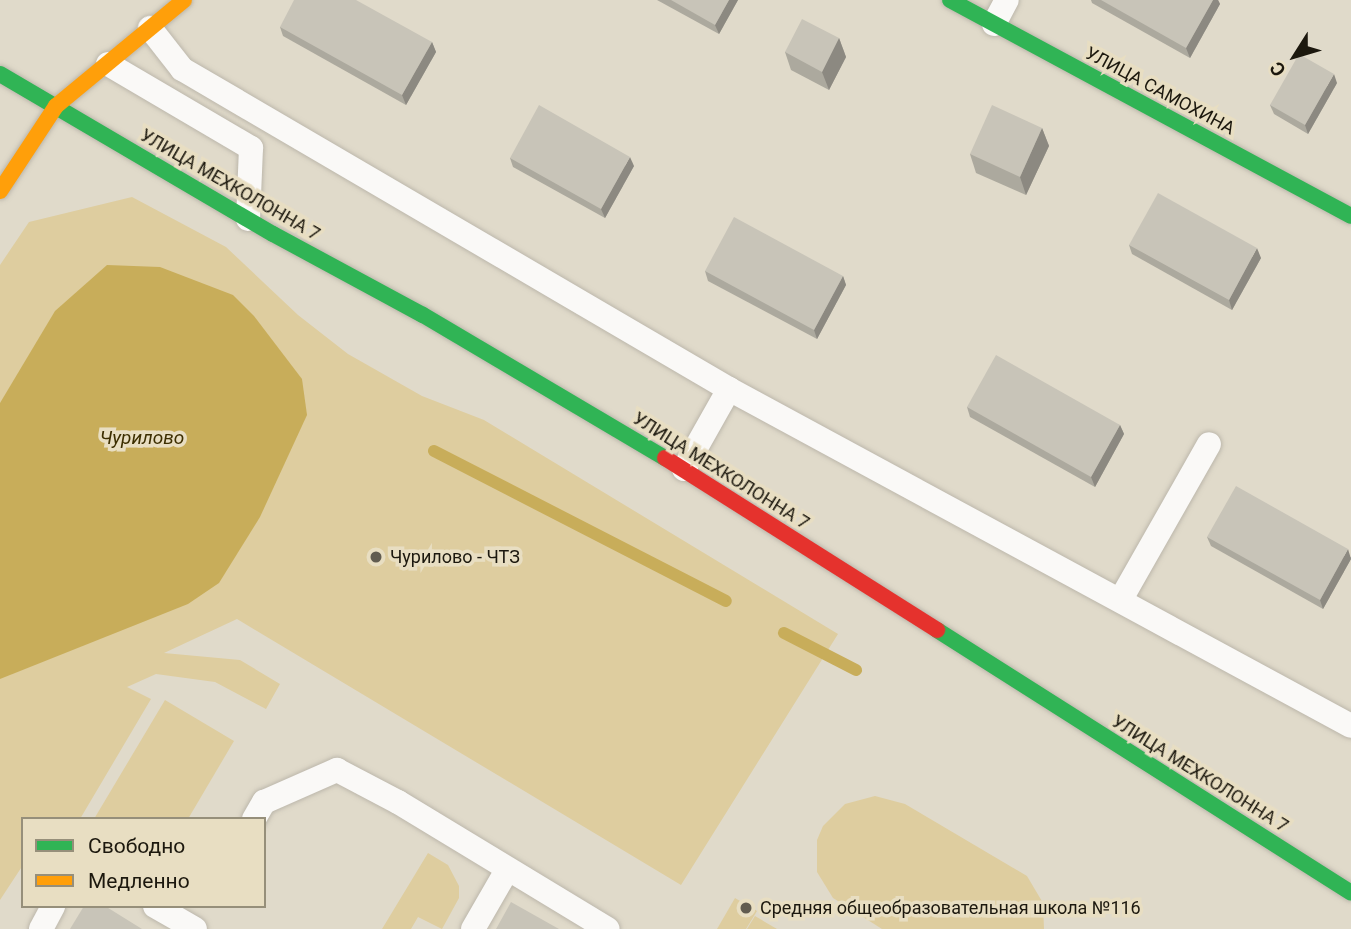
<!DOCTYPE html>
<html>
<head>
<meta charset="utf-8">
<style>
	body { margin:0 }
	#map { position:relative; width:1351px; height:929px; overflow:hidden; background:#e0daca; font-family:Roboto,sans-serif }
	div>[style] { position:absolute }
	[style*='--x'] { left:calc(var(--x)*1px); top:calc(var(--y)*1px); width:calc(var(--w)*1px); rotate:calc(var(--a)*1deg) }
	.green>* { inset:0; background:#decd9f }
	.water>* { inset:0; background:#c8ad5a }
	.stream>* { height:12px; margin:-6px; padding:0 6px; transform-origin:6px; border-radius:6px; background:#c8ad5a }
	.roads { filter:drop-shadow(0 0 2px #bcb7ab) drop-shadow(0 0 2px #bcb7ab) }
	.lane>* { height:24px; margin:-12px; padding:0 12px; transform-origin:12px; border-radius:12px; background:#faf9f7 }
	.fast>* { height:16px; margin:-8px; padding:0 8px; transform-origin:8px; border-radius:8px; background:#30b455 }
	.slow>* { height:16px; margin:-8px; padding:0 8px; transform-origin:8px; border-radius:8px; background:#ff9f0a }
	.jam>* { height:16px; margin:-8px; padding:0 8px; transform-origin:8px; border-radius:8px; background:#e5322d }
	.wall>* { inset:0; background:#aca99e }
	.shaded-wall>* { inset:0; background:#8c8981 }
	.building>* { inset:0; background:#c8c4b8 }
	.dots>* { width:19px; height:19px; translate:-50% -50%; box-sizing:border-box; border:4px solid #e8dec2; border-radius:50% }
	span { translate:-50% -50%; white-space:nowrap; text-align:center; line-height:1.15; -webkit-text-stroke:7px #e8dec2; paint-order:stroke }
	.street-label { font-size:18px; color:#1c180e }
	.poi-label { font-size:18px; color:#1c180e }
	.left { translate:0 -50%; text-align:left }
	.water-label { font-size:19px; color:#3c2e00; font-style:italic }
	.legend { position:absolute; left:21px; top:817px; width:245px; height:91px; box-sizing:border-box; background:#e8dec2; border:2px solid #968f7a; margin:0; padding:9px 12px; list-style:none; font-size:21px; color:#1c180e }
	.legend li { display:flex; align-items:center; gap:14px; height:35px }
	.legend b { width:35px; border:2px solid #968f7a }
	.north { position:absolute; left:1260px; top:21px; width:70px; height:70px; -webkit-text-stroke:5px #e8dec2; paint-order:stroke; rotate:233deg; font-size:19px; font-weight:700; line-height:28px; text-align:center; color:#1c180e }
	.north::after { content:''; display:block; margin:auto; width:24px; height:32px; background:#1c180e; clip-path:polygon(50% 0,100% 100%,50% 72%,0 100%) }
</style>
</head>
<body>
<div id="map">
	<div class="green">
		<div style="clip-path:polygon(132px 197px,226px 247px,298px 315px,348px 354px,422px 396px,484px 420px,838px 634px,681px 885px,237px 619px,164px 653px,240px 660px,280px 684px,266px 709px,215px 682px,156px 674px,127px 687px,151px 699px,80px 819px,23px 819px,23px 865px,0 900px,0 265px,29px 222px)"></div>
		<div style="clip-path:polygon(165px 700px,234px 741px,188px 819px,94px 819px)"></div>
		<div style="clip-path:polygon(875px 796px,905px 804px,1027px 876px,1043px 903px,1044px 929px,882px 929px,833px 898px,817px 872px,817px 840px,823px 826px,845px 804px)"></div>
		<div style="clip-path:polygon(428px 853px,448px 865px,459px 886px,459px 898px,442px 929px,418px 917px,411px 929px,382px 929px)"></div>
		<div style="clip-path:polygon(735px 898px,757px 911px,746px 929px,717px 929px)"></div>
		<div style="clip-path:polygon(755px 916px,777px 929px,747px 929px)"></div>
	</div>
	<div class="water">
		<div style="clip-path:polygon(107px 265px,160px 267px,233px 295px,254px 316px,302px 379px,307px 415px,260px 517px,219px 583px,188px 604px,0 679px,0 403px,55px 311px)"></div>
	</div>
	<div class="stream">
		<div style="--x:434;--y:451;--w:328;--a:27.2"></div>
		<div style="--x:784;--y:633;--w:81;--a:27.2"></div>
	</div>
	<div class="roads">
		<div class="lane">
			<div style="--x:994;--y:24;--w:27;--a:-62"></div>
			<div style="--x:150;--y:28;--w:52;--a:52"></div>
			<div style="--x:182;--y:69;--w:634;--a:30.33"></div>
			<div style="--x:729;--y:389;--w:707;--a:28.45"></div>
			<div style="--x:108;--y:64;--w:166;--a:30.4"></div>
			<div style="--x:251;--y:148;--w:71;--a:92.4"></div>
			<div style="--x:684;--y:469;--w:92;--a:-60.6"></div>
			<div style="--x:1121;--y:599;--w:178;--a:-60.4"></div>
			<div style="--x:254;--y:819;--w:20;--a:-60"></div>
			<div style="--x:264;--y:802;--w:80;--a:-23.7"></div>
			<div style="--x:337;--y:770;--w:69;--a:27.7"></div>
			<div style="--x:398;--y:802;--w:245;--a:31.2"></div>
			<div style="--x:155;--y:906;--w:46;--a:29.9"></div>
			<div style="--x:41;--y:929;--w:26;--a:-62"></div>
			<div style="--x:473;--y:929;--w:68;--a:-60"></div>
		</div>
		<div class="fast">
			<div style="--x:950;--y:0;--w:455;--a:28.3"></div>
			<div style="--x:0;--y:74;--w:316;--a:30.4"></div>
			<div style="--x:273;--y:234;--w:170;--a:28.4"></div>
			<div style="--x:423;--y:315;--w:281;--a:30.6"></div>
			<div style="--x:937;--y:630;--w:490;--a:32.4"></div>
		</div>
		<div class="slow">
			<div style="--x:0;--y:191;--w:102;--a:-56.6"></div>
			<div style="--x:56;--y:106;--w:166;--a:-39.6"></div>
		</div>
		<div class="jam">
			<div style="--x:665;--y:458;--w:322;--a:32.3"></div>
		</div>
	</div>
	<div class="wall">
		<div style="clip-path:polygon(657px 0,738px 0,719px 34px)"></div>
		<div style="clip-path:polygon(1091px 0,1218px 0,1220px 4px,1190px 58px,1092px 3px)"></div>
		<div style="clip-path:polygon(280px 27px,432px 42px,436px 52px,406px 105px,283px 36px)"></div>
		<div style="clip-path:polygon(839px 38px,846px 57px,829px 90px,791px 70px,785px 52px)"></div>
		<div style="clip-path:polygon(1337px 83px,1308px 134px,1274px 114px,1270px 105px)"></div>
		<div style="clip-path:polygon(1042px 128px,1049px 146px,1026px 195px,976px 173px,970px 154px)"></div>
		<div style="clip-path:polygon(510px 158px,634px 166px,605px 218px,513px 167px)"></div>
		<div style="clip-path:polygon(1129px 245px,1261px 258px,1232px 310px,1132px 254px)"></div>
		<div style="clip-path:polygon(705px 271px,843px 276px,846px 285px,817px 339px,708px 281px)"></div>
		<div style="clip-path:polygon(967px 407px,1120px 425px,1124px 434px,1095px 487px,970px 417px)"></div>
		<div style="clip-path:polygon(1207px 537px,1351px 557px,1351px 559px,1323px 609px,1211px 546px)"></div>
	</div>
	<div class="shaded-wall">
		<div style="clip-path:polygon(729px 0,738px 0,719px 34px,715px 25px)"></div>
		<div style="clip-path:polygon(1213px 0,1218px 0,1220px 4px,1190px 58px,1186px 48px)"></div>
		<div style="clip-path:polygon(839px 38px,846px 57px,829px 90px,822px 72px)"></div>
		<div style="clip-path:polygon(432px 42px,436px 52px,406px 105px,402px 95px)"></div>
		<div style="clip-path:polygon(1334px 74px,1337px 83px,1308px 134px,1305px 125px)"></div>
		<div style="clip-path:polygon(1042px 128px,1049px 146px,1026px 195px,1020px 177px)"></div>
		<div style="clip-path:polygon(630px 157px,634px 166px,605px 218px,601px 209px)"></div>
		<div style="clip-path:polygon(1257px 248px,1261px 258px,1232px 310px,1229px 300px)"></div>
		<div style="clip-path:polygon(843px 276px,846px 285px,817px 339px,814px 330px)"></div>
		<div style="clip-path:polygon(1120px 425px,1124px 434px,1095px 487px,1091px 477px)"></div>
		<div style="clip-path:polygon(1348px 549px,1351px 559px,1323px 609px,1320px 600px)"></div>
	</div>
	<div class="building">
		<div style="clip-path:polygon(294px 0,356px 0,432px 42px,402px 95px,280px 27px)"></div>
		<div style="clip-path:polygon(671px 0,729px 0,715px 25px)"></div>
		<div style="clip-path:polygon(1101px 0,1213px 0,1186px 48px)"></div>
		<div style="clip-path:polygon(802px 19px,839px 38px,822px 72px,785px 52px)"></div>
		<div style="clip-path:polygon(1299px 54px,1334px 74px,1305px 125px,1270px 105px)"></div>
		<div style="clip-path:polygon(539px 105px,630px 157px,601px 209px,510px 158px)"></div>
		<div style="clip-path:polygon(992px 105px,1042px 128px,1020px 177px,970px 154px)"></div>
		<div style="clip-path:polygon(1158px 193px,1257px 248px,1229px 300px,1129px 245px)"></div>
		<div style="clip-path:polygon(734px 217px,843px 276px,814px 330px,705px 271px)"></div>
		<div style="clip-path:polygon(996px 355px,1120px 425px,1091px 477px,967px 407px)"></div>
		<div style="clip-path:polygon(1236px 486px,1348px 549px,1320px 600px,1207px 537px)"></div>
		<div style="clip-path:polygon(511px 902px,559px 929px,496px 929px)"></div>
		<div style="clip-path:polygon(84px 906px,105px 906px,142px 929px,70px 929px)"></div>
	</div>
	<div class="dots">
		<div style="left:376px;top:557px;background:#615c50"></div>
		<div style="left:746px;top:908px;background:#615c50"></div>
	</div>
	<div class="street-label">
		<span style="left:1160px;top:91px;rotate:28deg">УЛИЦА САМОХИНА</span>
		<span style="left:230px;top:185px;rotate:30deg">УЛИЦА МЕХКОЛОННА 7</span>
		<span style="left:721px;top:471px;rotate:32deg">УЛИЦА МЕХКОЛОННА 7</span>
		<span style="left:1200px;top:774px;rotate:32deg">УЛИЦА МЕХКОЛОННА 7</span>
	</div>
	<div class="poi-label">
		<span class="left" style="left:390px;top:557px">Чурилово - ЧТЗ</span>
		<span class="left" style="left:760px;top:908px">Средняя общеобразовательная школа №116</span>
	</div>
	<div class="water-label">
		<span style="left:142px;top:438px">Чурилово</span>
	</div>
	<ul class="legend">
	<li><b style="height:9px;background:#30b455"></b>Свободно</li>
	<li><b style="height:9px;background:#ff9f0a"></b>Медленно</li>
	</ul>
	<div class="north">С</div>
</div>
</body>
</html>
